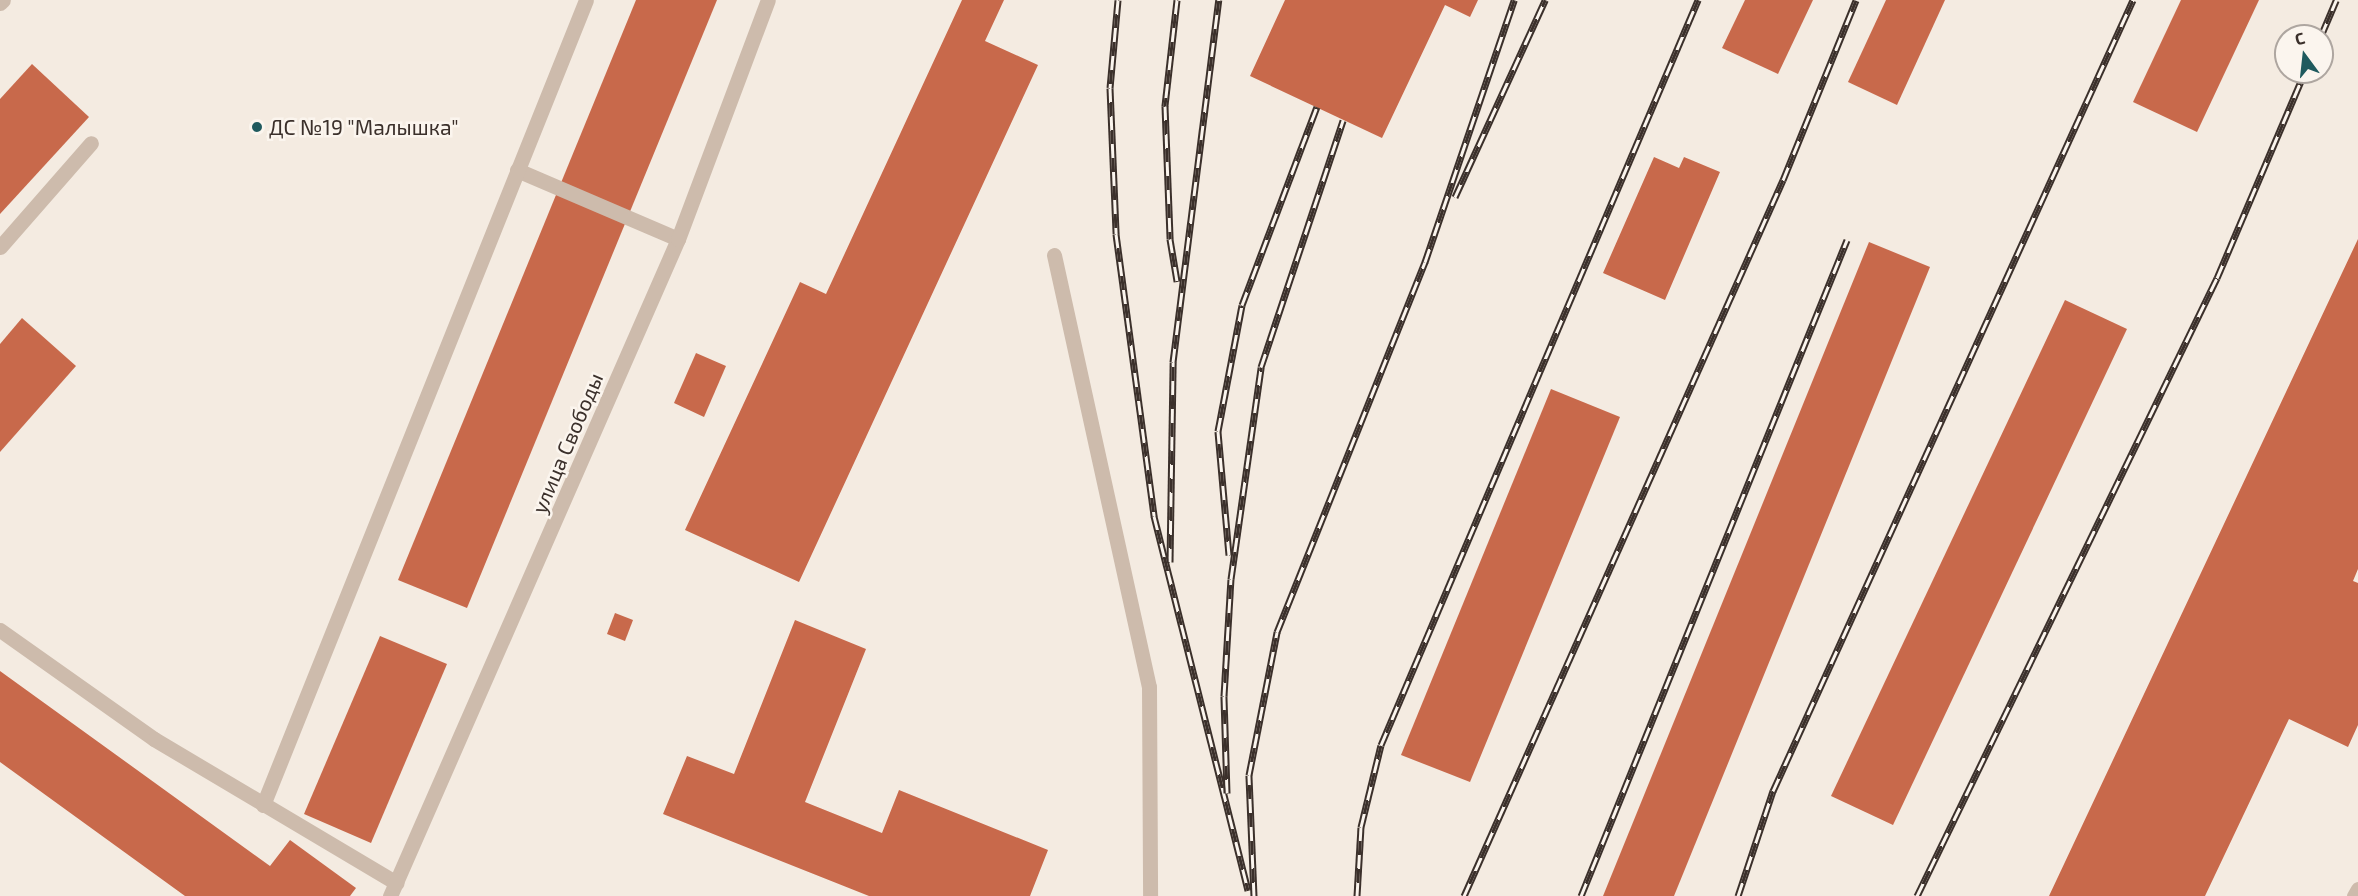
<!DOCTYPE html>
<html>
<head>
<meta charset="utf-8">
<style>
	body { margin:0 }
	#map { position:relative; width:2358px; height:896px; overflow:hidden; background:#f4ebe1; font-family:"Exo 2",sans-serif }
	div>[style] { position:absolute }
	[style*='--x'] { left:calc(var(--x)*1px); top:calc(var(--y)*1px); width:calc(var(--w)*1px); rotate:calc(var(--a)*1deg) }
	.building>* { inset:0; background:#c8694b }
	.lane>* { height:15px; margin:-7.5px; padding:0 7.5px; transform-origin:7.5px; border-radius:7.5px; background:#cdbbac }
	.street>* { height:15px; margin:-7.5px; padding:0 7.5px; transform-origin:7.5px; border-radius:7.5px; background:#cdbbac }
	.rail>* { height:7px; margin-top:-3.5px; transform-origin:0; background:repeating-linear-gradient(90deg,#fbf5ee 0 14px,#3b302b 0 28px); box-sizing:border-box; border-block:2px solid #3b302b }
	.dots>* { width:16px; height:16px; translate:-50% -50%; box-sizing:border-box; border:3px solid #fbf5ee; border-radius:50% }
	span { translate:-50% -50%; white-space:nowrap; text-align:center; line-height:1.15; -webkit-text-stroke:5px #fbf5ee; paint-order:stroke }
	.poi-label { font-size:21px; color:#3b302b }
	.left { translate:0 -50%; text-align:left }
	.street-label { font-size:21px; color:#3b302b }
	.north { position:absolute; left:2274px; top:24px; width:60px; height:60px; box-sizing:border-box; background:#fbf5ee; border:2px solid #aea6a0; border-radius:50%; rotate:345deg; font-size:16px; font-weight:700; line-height:24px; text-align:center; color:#3b302b }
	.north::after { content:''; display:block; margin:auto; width:21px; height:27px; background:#1f5a5e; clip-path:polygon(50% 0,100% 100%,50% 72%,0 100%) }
</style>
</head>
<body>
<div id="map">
	<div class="building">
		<div style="clip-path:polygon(636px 0,717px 0,467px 608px,398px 580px)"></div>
		<div style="clip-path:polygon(962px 0,1004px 0,985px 41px,1038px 65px,799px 582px,685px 530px,800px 282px,826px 294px)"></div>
		<div style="clip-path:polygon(1285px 0,1478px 0,1470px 17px,1445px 5px,1382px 138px,1250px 76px)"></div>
		<div style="clip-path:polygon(1745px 0,1813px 0,1778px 74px,1722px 48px)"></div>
		<div style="clip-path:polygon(1886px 0,1945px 0,1897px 105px,1848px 82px)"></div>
		<div style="clip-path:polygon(2181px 0,2259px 0,2197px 132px,2133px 102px)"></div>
		<div style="clip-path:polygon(32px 64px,89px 117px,0 214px,0 99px)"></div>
		<div style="clip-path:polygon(1654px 157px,1679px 168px,1684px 157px,1720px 172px,1665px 300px,1603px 273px)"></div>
		<div style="clip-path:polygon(2358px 239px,2358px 569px,2353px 581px,2358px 583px,2358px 725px,2348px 747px,2289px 719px,2205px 896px,2049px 896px)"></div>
		<div style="clip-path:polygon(1869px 242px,1930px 267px,1674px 896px,1603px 896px)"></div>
		<div style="clip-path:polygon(2065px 300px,2127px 329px,1893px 825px,1831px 796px)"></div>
		<div style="clip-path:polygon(22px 318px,76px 366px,0 452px,0 344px)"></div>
		<div style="clip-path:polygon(696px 353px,726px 366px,704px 417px,674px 403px)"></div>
		<div style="clip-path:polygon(1551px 389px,1620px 417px,1470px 782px,1401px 755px)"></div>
		<div style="clip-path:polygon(615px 613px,633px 620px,625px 641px,607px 634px)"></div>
		<div style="clip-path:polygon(795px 620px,866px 649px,805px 802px,882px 833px,899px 790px,1048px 850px,1030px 896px,869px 896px,663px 814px,687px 756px,734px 774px)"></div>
		<div style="clip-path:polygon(380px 636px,447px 664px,371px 843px,304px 814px)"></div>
		<div style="clip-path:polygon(0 671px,270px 866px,290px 840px,356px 888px,350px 896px,185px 896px,0 762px)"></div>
	</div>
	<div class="lane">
		<div style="--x:0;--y:3;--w:4;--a:-45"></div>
		<div style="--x:517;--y:170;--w:175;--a:23.2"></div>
		<div style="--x:0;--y:247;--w:138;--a:-48.8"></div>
		<div style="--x:1054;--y:255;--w:442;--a:77.6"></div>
		<div style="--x:1149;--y:687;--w:209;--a:89.7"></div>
		<div style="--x:0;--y:630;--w:189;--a:35.3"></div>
		<div style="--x:154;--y:739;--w:282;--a:30.7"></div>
		<div style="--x:263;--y:805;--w:867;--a:-68.14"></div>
		<div style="--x:2354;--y:896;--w:8;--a:-60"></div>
	</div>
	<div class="street">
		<div style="--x:390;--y:896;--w:717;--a:-66.33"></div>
		<div style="--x:678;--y:239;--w:255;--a:-69.4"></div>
	</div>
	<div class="rail">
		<div style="--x:1118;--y:0;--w:88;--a:95.2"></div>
		<div style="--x:1110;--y:88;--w:146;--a:87.6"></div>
		<div style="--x:1116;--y:234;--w:285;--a:82.3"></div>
		<div style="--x:1154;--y:516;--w:386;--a:75.9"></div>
		<div style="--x:1177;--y:0;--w:107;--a:96.5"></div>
		<div style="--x:1165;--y:106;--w:133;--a:87.8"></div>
		<div style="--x:1170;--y:239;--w:43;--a:80.5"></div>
		<div style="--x:2321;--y:36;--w:39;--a:-67"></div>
		<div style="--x:1455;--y:197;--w:217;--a:-65.4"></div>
		<div style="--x:1229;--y:555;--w:124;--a:-95.1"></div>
		<div style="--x:1218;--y:431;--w:128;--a:-79.2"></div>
		<div style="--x:1242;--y:305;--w:212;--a:-69.3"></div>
		<div style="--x:1170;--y:562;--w:200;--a:-89.1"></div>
		<div style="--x:1173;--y:362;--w:365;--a:-82.8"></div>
		<div style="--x:1227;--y:793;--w:97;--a:-91.8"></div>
		<div style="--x:1224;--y:696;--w:117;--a:-86.6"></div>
		<div style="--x:1231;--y:579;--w:214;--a:-81.9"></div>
		<div style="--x:1261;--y:367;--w:260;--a:-71.6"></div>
		<div style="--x:1254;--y:896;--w:121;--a:-92.4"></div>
		<div style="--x:1249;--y:775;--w:146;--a:-78.9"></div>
		<div style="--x:1277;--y:632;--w:399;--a:-68.2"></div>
		<div style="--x:1425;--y:262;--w:277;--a:-71.2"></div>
		<div style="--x:1357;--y:896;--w:69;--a:-86.7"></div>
		<div style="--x:1361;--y:827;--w:84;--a:-76.3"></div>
		<div style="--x:1381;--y:745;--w:810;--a:-66.95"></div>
		<div style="--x:1464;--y:896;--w:784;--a:-65.99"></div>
		<div style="--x:1783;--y:180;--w:194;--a:-67.9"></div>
		<div style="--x:1581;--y:896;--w:708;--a:-67.93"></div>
		<div style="--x:1738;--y:896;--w:111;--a:-71.6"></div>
		<div style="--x:1773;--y:791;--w:869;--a:-65.53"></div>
		<div style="--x:1917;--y:896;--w:687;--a:-64.11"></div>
		<div style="--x:2217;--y:278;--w:224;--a:-66.9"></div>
	</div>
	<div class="dots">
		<div style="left:257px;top:127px;background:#1f5a5e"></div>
	</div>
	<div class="poi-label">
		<span class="left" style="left:269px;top:127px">ДС №19 "Малышка"</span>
	</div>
	<div class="street-label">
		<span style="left:567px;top:443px;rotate:-67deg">улица Свободы</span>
	</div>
	<div class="north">С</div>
</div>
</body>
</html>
